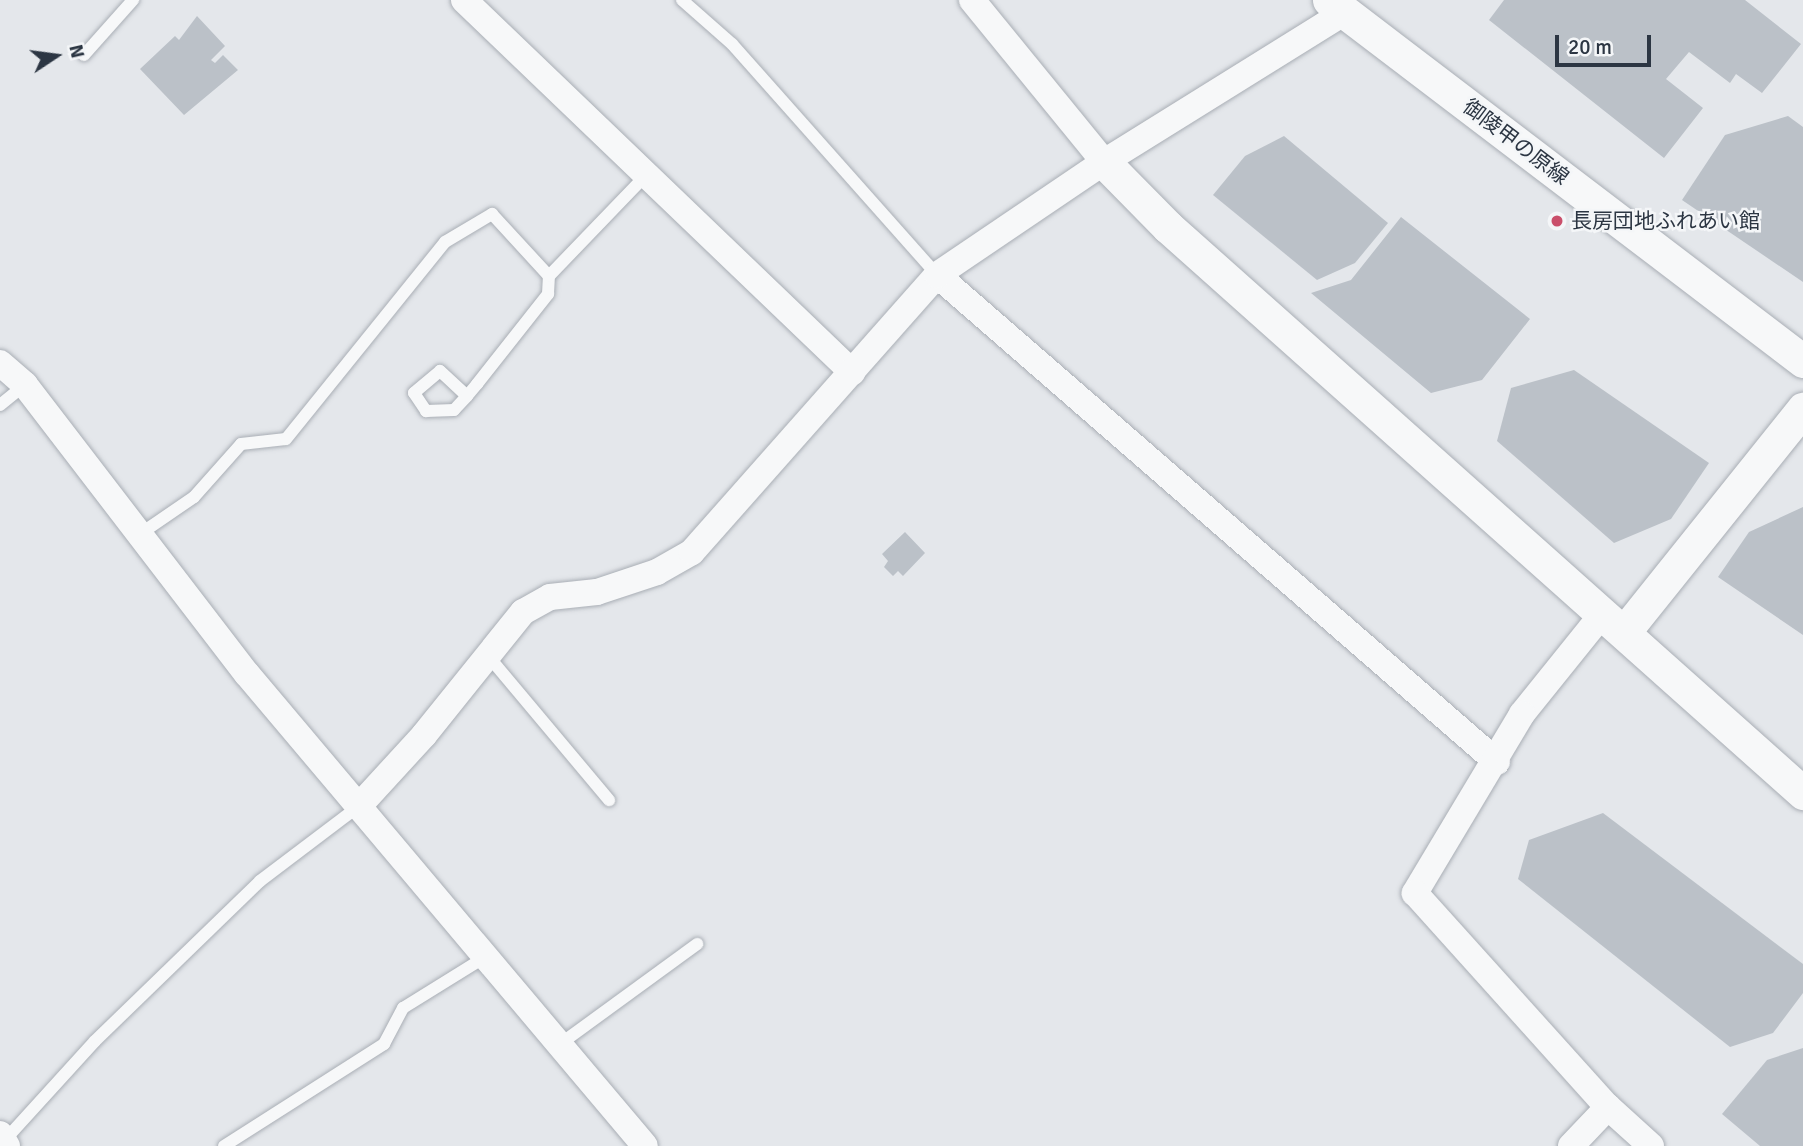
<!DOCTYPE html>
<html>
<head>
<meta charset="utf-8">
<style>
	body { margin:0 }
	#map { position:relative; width:1803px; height:1146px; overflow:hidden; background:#e4e7eb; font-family:Signika,"Noto Sans JP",sans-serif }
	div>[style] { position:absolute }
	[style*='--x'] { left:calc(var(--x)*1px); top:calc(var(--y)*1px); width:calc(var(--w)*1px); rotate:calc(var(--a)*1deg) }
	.building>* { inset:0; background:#bbc1c8 }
	.roads { filter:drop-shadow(0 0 2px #a9aeb5) drop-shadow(0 0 2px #a9aeb5) }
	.service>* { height:12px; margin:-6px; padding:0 6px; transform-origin:6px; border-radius:6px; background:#f7f8f9 }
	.minor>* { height:26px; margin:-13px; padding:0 13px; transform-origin:13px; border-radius:13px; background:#f7f8f9 }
	.tertiary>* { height:33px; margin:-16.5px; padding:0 16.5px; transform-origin:16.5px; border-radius:16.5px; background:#f7f8f9 }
	.dots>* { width:19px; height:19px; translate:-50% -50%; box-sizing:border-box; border:4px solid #f4f6f8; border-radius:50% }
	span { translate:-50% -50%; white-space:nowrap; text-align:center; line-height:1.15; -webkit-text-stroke:5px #f4f6f8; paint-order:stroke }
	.street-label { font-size:21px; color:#2c3643 }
	.poi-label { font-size:21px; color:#2c3643 }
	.left { translate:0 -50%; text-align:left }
	.north { position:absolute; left:21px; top:21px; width:70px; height:70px; -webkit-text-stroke:5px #f4f6f8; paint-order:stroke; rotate:77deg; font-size:19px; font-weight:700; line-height:28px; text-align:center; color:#2c3643 }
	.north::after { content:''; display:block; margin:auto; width:24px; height:32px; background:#2c3643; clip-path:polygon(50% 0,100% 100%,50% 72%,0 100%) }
	.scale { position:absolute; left:1555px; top:35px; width:96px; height:32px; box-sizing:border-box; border:4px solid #2c3643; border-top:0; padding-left:9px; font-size:21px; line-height:24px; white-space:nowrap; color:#2c3643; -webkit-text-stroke:5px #f4f6f8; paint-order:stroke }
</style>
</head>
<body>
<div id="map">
	<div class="building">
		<div style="clip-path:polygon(1504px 0,1745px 0,1801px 44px,1762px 93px,1736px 74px,1730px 83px,1689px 52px,1666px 79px,1703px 108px,1664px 158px,1489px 20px)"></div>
		<div style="clip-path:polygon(197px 16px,225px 46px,211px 60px,215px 63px,223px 55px,238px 70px,184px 115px,140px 69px,175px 36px,179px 40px)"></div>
		<div style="clip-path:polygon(1788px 116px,1803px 127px,1803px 282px,1682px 200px,1725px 135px)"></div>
		<div style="clip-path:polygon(1284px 136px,1388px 223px,1355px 263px,1317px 280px,1213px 195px,1245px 156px)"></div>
		<div style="clip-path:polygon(1401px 217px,1530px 319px,1482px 380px,1431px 393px,1311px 293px,1351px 280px)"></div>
		<div style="clip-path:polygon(1574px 370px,1709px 463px,1671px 519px,1614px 543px,1497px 441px,1511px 388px)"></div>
		<div style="clip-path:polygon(1803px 507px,1803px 635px,1718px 577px,1749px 532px)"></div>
		<div style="clip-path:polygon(905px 532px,925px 553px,903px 576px,898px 571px,893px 576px,884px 567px,888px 561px,882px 554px)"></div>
		<div style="clip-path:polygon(1603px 813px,1803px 964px,1803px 993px,1773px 1033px,1730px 1047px,1518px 879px,1529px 840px)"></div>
		<div style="clip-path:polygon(1803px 1048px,1803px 1146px,1760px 1146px,1722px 1114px,1767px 1060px)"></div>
	</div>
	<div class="roads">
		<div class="service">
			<div style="--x:682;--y:0;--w:67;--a:41.3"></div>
			<div style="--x:732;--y:44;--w:309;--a:48.4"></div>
			<div style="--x:84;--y:55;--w:74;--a:-48.3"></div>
			<div style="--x:467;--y:396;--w:37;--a:-137"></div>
			<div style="--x:440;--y:371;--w:34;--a:140"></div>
			<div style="--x:414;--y:393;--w:22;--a:56"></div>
			<div style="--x:426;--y:411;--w:28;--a:-2"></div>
			<div style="--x:454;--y:410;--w:19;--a:-47"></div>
			<div style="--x:467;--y:396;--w:16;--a:-50"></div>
			<div style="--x:477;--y:384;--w:115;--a:-51.7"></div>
			<div style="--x:548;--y:294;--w:18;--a:-87"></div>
			<div style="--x:0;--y:405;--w:32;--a:-39"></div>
			<div style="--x:140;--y:534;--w:65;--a:-34.4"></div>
			<div style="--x:194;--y:497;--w:71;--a:-48.4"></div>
			<div style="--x:241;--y:444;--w:45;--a:-6.3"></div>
			<div style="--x:286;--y:439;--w:253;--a:-51.1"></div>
			<div style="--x:445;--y:242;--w:55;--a:-30.8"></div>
			<div style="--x:492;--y:214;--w:84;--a:47.4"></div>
			<div style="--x:549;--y:276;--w:141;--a:-46.1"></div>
			<div style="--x:489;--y:657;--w:187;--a:50"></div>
			<div style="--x:560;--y:1044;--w:170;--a:-36.1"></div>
			<div style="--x:4;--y:1141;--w:135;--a:-47.7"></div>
			<div style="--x:95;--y:1041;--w:230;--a:-44.1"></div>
			<div style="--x:260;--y:881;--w:124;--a:-37.1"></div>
			<div style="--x:224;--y:1146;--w:190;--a:-32.5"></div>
			<div style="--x:384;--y:1044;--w:41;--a:-62.2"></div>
			<div style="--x:403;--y:1008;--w:99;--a:-31.8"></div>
		</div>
		<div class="minor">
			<div style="--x:464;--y:0;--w:538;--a:43.79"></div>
			<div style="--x:972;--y:0;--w:209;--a:50.8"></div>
			<div style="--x:937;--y:275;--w:742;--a:41.01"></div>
			<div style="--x:0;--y:363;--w:33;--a:41"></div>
			<div style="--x:25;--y:385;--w:364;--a:52.5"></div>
			<div style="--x:247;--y:674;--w:617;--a:49.86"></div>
			<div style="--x:1604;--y:612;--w:131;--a:128.8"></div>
			<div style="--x:1522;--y:714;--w:209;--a:120.9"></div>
			<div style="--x:1415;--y:893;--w:288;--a:48"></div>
			<div style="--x:1608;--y:1107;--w:58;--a:42.2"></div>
			<div style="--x:359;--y:806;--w:96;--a:-47.5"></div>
			<div style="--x:424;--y:735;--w:158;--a:-51.2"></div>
			<div style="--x:523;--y:612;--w:31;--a:-29"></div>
			<div style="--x:550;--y:597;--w:47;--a:-6.1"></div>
			<div style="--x:597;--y:592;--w:63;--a:-18.4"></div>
			<div style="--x:657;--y:572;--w:40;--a:-29.7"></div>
			<div style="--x:692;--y:552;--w:370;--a:-48.5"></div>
			<div style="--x:937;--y:275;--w:202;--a:-34.1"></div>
			<div style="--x:1104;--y:162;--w:284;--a:-31.9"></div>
			<div style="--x:0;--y:1134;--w:14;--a:60"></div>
			<div style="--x:1571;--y:1146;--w:54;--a:-46.5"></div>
		</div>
		<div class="tertiary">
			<div style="--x:1329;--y:0;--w:596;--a:37.29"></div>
			<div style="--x:1104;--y:162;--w:91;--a:45.4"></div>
			<div style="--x:1168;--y:227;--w:851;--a:41.71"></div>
			<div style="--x:1625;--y:631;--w:285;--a:-51.3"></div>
		</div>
	</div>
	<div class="dots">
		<div style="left:1557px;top:221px;background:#ca4f6b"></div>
	</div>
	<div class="street-label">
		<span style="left:1516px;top:142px;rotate:37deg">御陵甲の原線</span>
	</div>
	<div class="poi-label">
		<span class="left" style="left:1571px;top:221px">長房団地ふれあい館</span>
	</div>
	<div class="north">N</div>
	<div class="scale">20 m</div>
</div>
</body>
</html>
